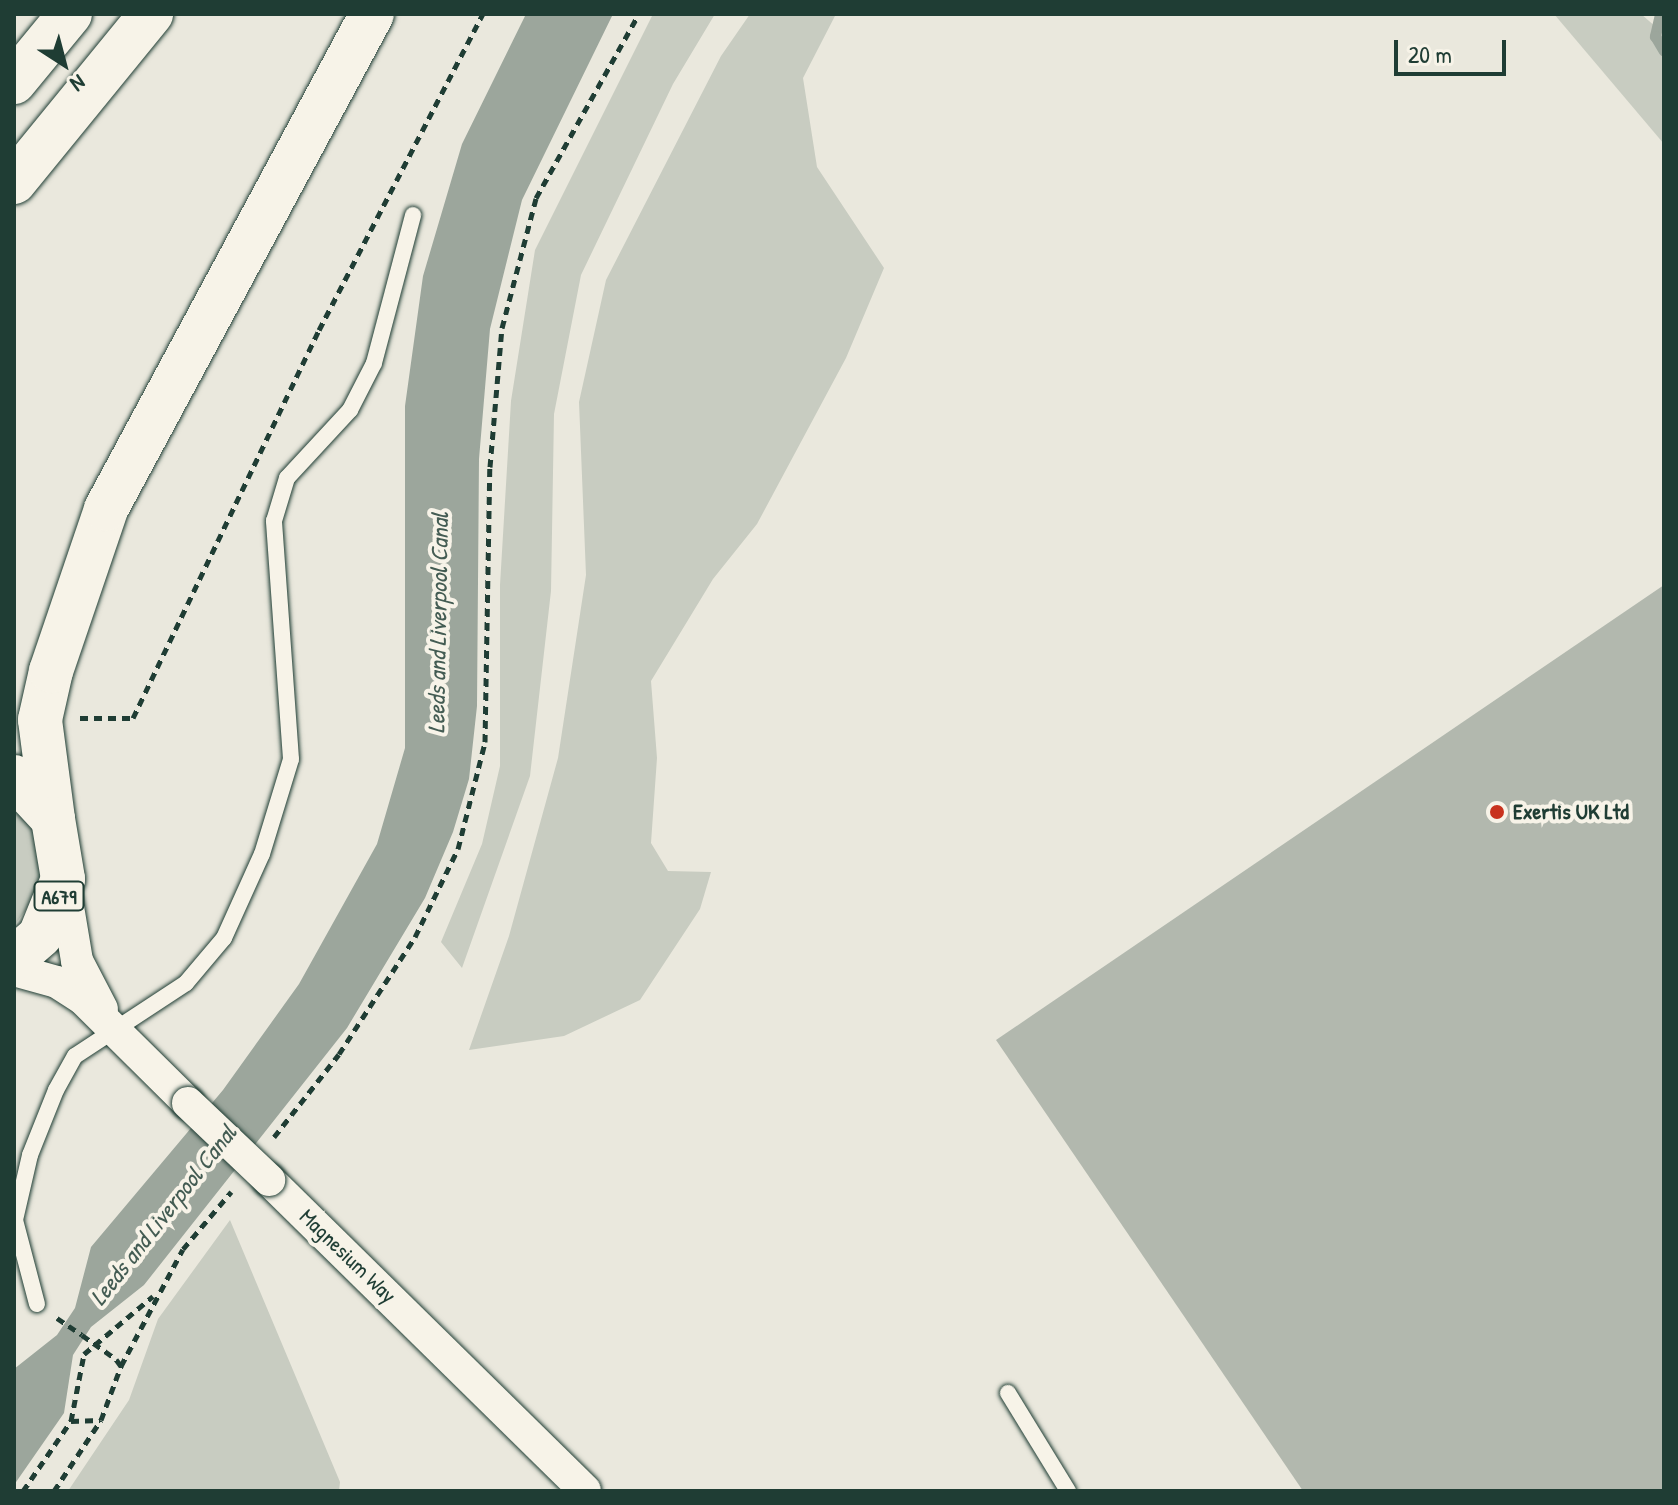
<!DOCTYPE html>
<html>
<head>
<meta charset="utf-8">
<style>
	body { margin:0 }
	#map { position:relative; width:1678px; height:1505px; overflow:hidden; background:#eae8dd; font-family:"Patrick Hand",sans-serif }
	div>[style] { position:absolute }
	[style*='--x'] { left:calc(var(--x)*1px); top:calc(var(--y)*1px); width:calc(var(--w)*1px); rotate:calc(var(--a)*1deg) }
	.green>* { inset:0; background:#c8ccc1 }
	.water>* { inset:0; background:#9ca69c }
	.stream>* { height:11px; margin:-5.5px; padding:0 5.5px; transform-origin:5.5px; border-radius:5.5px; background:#9ca69c }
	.building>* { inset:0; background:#b2b8ae }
	.path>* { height:5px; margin-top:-2.5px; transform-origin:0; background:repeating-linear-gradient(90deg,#1f3d34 0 8px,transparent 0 14px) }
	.roads { filter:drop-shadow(0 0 2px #1f3d34) drop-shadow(0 0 2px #1f3d34) }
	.service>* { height:16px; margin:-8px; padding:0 8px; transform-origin:8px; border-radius:8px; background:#f7f3e8 }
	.minor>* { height:32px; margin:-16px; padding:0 16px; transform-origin:16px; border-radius:16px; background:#f7f3e8 }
	.trunk>* { height:44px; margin:-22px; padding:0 22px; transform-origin:22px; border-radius:22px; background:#f7f3e8 }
	.motorway>* { height:44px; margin:-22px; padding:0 22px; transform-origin:22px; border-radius:22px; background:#f7f3e8 }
	.path-bridge>* { height:5px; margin-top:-2.5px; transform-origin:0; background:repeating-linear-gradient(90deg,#1f3d34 0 8px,transparent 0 14px) }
	.bridges { filter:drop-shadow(0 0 2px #1f3d34) drop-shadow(0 0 2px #1f3d34) }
	.minor-bridge>* { height:32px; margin:-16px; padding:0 16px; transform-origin:16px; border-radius:16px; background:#f7f3e8 }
	.dots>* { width:22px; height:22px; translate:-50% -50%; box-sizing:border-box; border:4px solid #f7f3e8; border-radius:50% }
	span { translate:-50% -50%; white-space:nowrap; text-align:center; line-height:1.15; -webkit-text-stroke:8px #f7f3e8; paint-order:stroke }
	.shield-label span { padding:2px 6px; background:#f7f3e8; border:2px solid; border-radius:6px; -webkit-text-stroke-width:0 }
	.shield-label { font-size:20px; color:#1f3d34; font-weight:700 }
	.poi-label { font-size:22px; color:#1f3d34; font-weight:700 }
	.left { translate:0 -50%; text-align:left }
	.street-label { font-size:22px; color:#1f3d34 }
	.water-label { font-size:24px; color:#445c53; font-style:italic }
	.frame { position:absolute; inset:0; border:16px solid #1f3d34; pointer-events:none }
	.north { position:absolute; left:24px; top:24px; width:80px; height:80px; -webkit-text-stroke:6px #f7f3e8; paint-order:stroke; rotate:144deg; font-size:22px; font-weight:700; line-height:32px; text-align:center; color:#1f3d34 }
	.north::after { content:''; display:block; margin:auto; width:28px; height:36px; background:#1f3d34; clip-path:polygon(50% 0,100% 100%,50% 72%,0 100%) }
	.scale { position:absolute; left:1394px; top:40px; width:112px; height:36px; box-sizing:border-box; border:4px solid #1f3d34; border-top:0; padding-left:10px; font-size:24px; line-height:28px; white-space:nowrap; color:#1f3d34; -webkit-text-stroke:6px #f7f3e8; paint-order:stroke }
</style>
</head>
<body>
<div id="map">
	<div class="green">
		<div style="clip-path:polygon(653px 14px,715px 14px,673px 84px,581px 275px,554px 414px,551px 591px,530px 776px,462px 968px,441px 942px,482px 844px,500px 766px,500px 585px,511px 401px,535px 250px)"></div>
		<div style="clip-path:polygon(750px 14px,836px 14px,803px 78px,817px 167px,884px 268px,846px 358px,757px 524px,713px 579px,651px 681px,657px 758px,651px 843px,668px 871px,711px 872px,700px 909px,640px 1000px,564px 1036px,469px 1050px,509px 936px,558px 758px,586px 575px,579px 402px,606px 280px,721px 56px)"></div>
		<div style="clip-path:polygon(1554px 14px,1641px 14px,1664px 34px,1664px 144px)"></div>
		<div style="clip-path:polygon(14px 800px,40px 835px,41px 889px,14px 926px)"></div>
		<div style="clip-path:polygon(230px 1220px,340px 1482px,339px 1491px,68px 1491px,129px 1400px,158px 1319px)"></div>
	</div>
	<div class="water">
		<div style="clip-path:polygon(526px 14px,613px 14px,522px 200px,490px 329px,479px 459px,477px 706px,469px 779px,453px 832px,425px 898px,347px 1028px,144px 1285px,91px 1327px,73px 1355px,64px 1413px,14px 1485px,14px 1369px,57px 1335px,75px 1308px,91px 1247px,223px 1090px,299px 984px,377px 844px,405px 748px,405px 406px,423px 276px,462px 144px)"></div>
	</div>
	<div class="stream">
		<div style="--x:1660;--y:14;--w:23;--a:103"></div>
		<div style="--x:1655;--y:36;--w:17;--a:59"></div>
	</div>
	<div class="building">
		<div style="clip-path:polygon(1664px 585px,1664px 1491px,1303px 1491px,996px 1040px)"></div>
	</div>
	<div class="path">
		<div style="--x:80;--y:718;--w:53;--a:0"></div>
		<div style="--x:133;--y:718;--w:430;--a:-64.4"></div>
		<div style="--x:319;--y:330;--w:356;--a:-62.6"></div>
		<div style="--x:274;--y:1137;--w:105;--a:-51.9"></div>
		<div style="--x:339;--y:1054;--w:140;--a:-57"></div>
		<div style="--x:415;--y:937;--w:98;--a:-64"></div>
		<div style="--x:458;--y:849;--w:110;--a:-75.8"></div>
		<div style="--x:485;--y:742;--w:275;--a:-89"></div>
		<div style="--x:490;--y:467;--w:140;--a:-85.1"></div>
		<div style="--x:502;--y:328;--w:134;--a:-75.3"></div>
		<div style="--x:536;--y:198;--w:211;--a:-60.8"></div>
		<div style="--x:57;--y:1318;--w:30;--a:34"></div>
		<div style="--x:121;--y:1366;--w:132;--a:-62.1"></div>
		<div style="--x:183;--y:1249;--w:75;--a:-49.9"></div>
		<div style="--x:71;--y:1421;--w:29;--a:-2"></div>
		<div style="--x:23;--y:1491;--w:85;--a:-55.6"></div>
		<div style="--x:71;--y:1421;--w:68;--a:-79"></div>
		<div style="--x:84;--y:1354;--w:90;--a:-40"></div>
		<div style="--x:54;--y:1491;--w:85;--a:-56.5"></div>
		<div style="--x:101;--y:1420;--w:58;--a:-69.7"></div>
		<div style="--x:121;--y:1366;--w:9;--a:-126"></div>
	</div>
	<div class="roads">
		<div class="service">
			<div style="--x:37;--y:1304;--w:87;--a:-104.7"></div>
			<div style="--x:15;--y:1220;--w:67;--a:-77"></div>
			<div style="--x:30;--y:1155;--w:70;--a:-68.2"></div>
			<div style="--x:56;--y:1090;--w:39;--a:-61"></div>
			<div style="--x:75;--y:1056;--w:133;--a:-33.3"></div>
			<div style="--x:186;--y:983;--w:59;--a:-49.8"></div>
			<div style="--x:224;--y:938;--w:92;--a:-65.7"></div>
			<div style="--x:262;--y:854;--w:99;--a:-73"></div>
			<div style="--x:291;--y:759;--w:239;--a:-94.1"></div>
			<div style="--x:274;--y:521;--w:45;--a:-73.2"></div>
			<div style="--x:287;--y:478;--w:93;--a:-47.2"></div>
			<div style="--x:350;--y:410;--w:53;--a:-62.9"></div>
			<div style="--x:374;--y:363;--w:153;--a:-75.2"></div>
			<div style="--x:1008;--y:1393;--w:115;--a:58.5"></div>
		</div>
		<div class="minor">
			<div style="--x:64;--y:883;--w:79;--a:80.5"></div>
			<div style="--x:77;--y:961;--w:54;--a:62.5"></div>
			<div style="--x:14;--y:970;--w:45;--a:15.6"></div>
			<div style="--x:57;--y:982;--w:31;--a:33"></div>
			<div style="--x:83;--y:999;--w:148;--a:44.7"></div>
			<div style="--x:269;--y:1180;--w:443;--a:44.5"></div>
		</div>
		<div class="trunk">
			<div style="--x:51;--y:671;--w:50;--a:102.7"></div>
			<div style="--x:40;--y:720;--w:100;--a:82.5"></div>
			<div style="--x:14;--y:777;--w:57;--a:47.1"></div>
			<div style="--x:53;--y:819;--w:61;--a:80.5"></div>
			<div style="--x:63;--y:879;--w:61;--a:112"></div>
			<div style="--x:40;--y:936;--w:35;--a:139"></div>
		</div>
		<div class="motorway">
			<div style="--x:14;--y:82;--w:88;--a:-50.5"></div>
			<div style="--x:14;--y:182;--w:217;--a:-50.8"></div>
			<div style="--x:51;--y:671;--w:171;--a:-71.2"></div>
			<div style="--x:106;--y:509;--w:562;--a:-61.75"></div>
		</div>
	</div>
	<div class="path-bridge">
		<div style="--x:82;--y:1335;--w:42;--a:35.2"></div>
	</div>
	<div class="bridges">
		<div class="minor-bridge">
			<div style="--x:188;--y:1103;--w:112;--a:43.5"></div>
		</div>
	</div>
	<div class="dots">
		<div style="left:1497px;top:812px;background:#c8321e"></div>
	</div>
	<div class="shield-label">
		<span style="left:59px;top:896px">A679</span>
	</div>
	<div class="poi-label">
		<span class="left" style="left:1513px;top:812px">Exertis UK Ltd</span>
	</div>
	<div class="street-label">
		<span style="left:348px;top:1256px;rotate:44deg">Magnesium Way</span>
	</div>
	<div class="water-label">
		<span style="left:438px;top:623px;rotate:-89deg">Leeds and Liverpool Canal</span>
		<span style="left:163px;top:1215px;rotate:-52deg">Leeds and Liverpool Canal</span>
	</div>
	<div class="frame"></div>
	<div class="north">N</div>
	<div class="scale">20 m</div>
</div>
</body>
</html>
